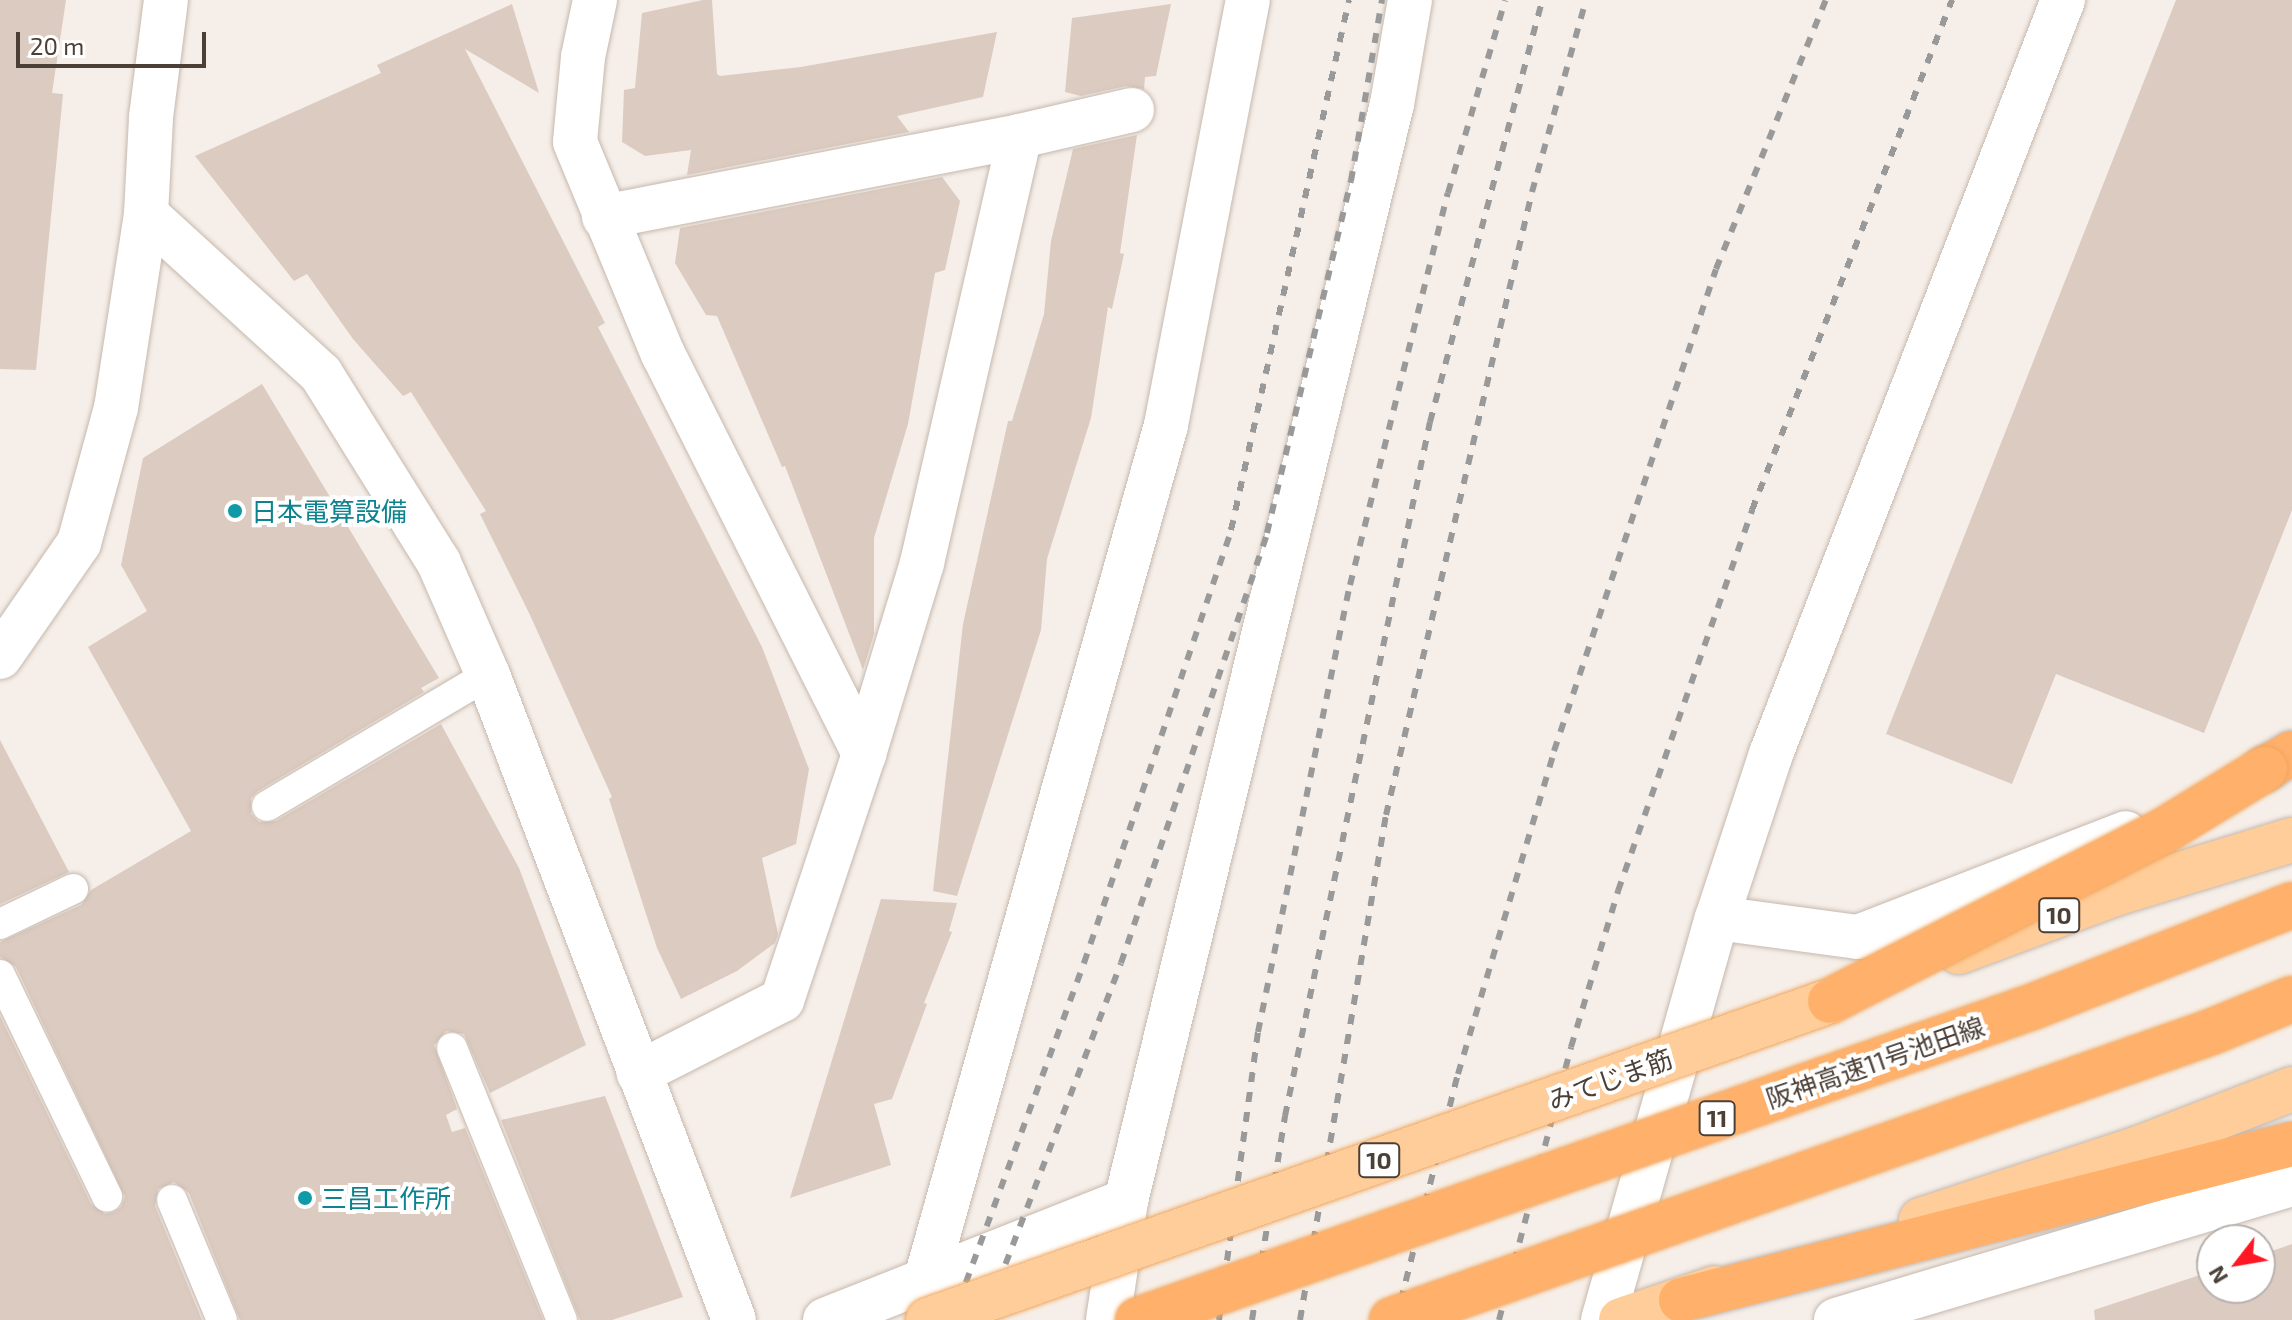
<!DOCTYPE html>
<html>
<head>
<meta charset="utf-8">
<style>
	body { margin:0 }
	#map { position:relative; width:2292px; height:1320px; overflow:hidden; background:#f6efe9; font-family:"Exo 2","Noto Sans JP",sans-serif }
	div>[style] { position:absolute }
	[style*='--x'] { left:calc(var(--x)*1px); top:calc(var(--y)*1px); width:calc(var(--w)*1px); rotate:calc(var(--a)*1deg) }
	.building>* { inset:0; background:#dccbc0 }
	.roads { filter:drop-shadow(0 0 2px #c6b8ad) drop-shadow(0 0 2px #c6b8ad) }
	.lane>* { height:30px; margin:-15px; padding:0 15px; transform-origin:15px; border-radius:15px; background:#fff }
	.street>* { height:44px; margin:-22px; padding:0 22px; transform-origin:22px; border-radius:22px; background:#fff }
	.primary>* { height:44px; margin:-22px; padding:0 22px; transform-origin:22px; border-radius:22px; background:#ffcd99 }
	.highway>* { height:44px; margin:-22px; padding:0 22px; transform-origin:22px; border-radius:22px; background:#ffb06b }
	.rail>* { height:6px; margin-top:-3px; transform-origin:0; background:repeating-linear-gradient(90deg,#999 0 10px,transparent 0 20px) }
	.bridges { filter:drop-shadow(0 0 2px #f0a65d) drop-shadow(0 0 2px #f0a65d) }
	.primary-bridge>* { height:44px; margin:-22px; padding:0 22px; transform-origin:22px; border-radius:22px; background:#ffcd99 }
	.highway-bridge>* { height:44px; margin:-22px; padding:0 22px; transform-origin:22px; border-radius:22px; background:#ffb06b }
	.dots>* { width:22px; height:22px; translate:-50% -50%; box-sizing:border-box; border:4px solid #fff; border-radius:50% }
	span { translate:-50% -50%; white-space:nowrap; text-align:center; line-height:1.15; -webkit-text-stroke:8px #fff; paint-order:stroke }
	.shield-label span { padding:2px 6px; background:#fff; border:2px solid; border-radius:6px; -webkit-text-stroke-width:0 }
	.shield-label { font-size:24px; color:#4b3f36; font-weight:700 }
	.culture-label { font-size:26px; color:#0d838f }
	.left { translate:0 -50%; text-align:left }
	.street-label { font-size:26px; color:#4b3f36 }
	.north { position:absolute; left:2196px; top:1224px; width:80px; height:80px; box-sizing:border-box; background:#fff; border:2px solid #b7b2af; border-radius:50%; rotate:239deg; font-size:22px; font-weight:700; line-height:32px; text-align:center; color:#4b3f36 }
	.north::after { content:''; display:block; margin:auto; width:28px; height:36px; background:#ff1723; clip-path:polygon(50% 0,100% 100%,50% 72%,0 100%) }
	.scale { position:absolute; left:16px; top:32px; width:190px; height:36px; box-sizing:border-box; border:4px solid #4b3f36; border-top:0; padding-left:10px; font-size:24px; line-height:28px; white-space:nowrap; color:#4b3f36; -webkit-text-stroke:6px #fff; paint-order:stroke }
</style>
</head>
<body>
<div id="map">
	<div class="building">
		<div style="clip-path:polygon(0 0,66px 0,52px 93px,63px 94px,36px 370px,0 369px)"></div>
		<div style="clip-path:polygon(703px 0,712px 0,717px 74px,720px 76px,801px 67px,997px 32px,983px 97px,897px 116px,909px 132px,687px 175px,691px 150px,645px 156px,622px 142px,624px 90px,635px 88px,642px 13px)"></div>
		<div style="clip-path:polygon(2176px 0,2292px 0,2292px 510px,2204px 733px,2056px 674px,2012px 784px,1886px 734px)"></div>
		<div style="clip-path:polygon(512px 4px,539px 93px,465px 49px,605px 323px,598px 327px,762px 647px,809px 769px,796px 844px,762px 858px,778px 934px,775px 943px,737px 971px,681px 999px,657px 948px,609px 799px,612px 797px,530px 615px,480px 514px,486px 511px,411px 392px,403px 396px,353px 339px,307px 274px,294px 281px,195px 156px,381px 73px,377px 65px)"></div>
		<div style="clip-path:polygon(1171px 4px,1156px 76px,1145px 77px,1144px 89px,1126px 86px,1081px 96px,1065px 92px,1072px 18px)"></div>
		<div style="clip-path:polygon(1137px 135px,1120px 253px,1124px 254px,1112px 309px,1108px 307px,1091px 418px,1047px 559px,1041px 630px,957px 896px,933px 891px,963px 624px,1008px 421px,1012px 421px,1044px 314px,1051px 241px,1073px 149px)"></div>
		<div style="clip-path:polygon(942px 177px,960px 201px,945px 270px,935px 273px,908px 424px,874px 538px,874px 634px,863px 670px,785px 466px,782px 467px,717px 316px,706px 315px,675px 263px,680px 228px)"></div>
		<div style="clip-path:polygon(262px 384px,439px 678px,421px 688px,424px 692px,258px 791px,251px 798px,251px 814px,259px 822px,276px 821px,441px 724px,519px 868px,586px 1045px,490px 1093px,464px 1034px,446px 1031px,434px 1045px,457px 1109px,446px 1115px,452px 1132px,465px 1128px,543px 1320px,240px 1320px,189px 1193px,174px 1182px,158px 1189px,155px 1206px,202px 1320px,0 1320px,0 1016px,91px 1204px,105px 1214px,114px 1212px,121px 1207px,125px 1197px,16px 967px,0 957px,0 942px,81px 905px,91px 890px,191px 831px,88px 647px,147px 611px,121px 565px,143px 458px)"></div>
		<div style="clip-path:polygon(0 740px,69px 872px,0 904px)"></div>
		<div style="clip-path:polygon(881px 899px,957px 903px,949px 931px,952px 932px,924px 1003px,927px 1004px,892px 1099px,874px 1104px,891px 1165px,790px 1198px)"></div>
		<div style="clip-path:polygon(605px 1096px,683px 1297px,612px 1320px,580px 1320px,501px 1120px)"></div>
		<div style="clip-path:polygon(2292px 1244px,2292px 1320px,2095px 1320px,2094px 1310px,2212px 1271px,2212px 1288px,2260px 1288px,2260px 1255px)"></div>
	</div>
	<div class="roads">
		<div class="lane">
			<div style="--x:267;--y:806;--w:257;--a:-30.7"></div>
			<div style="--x:0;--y:924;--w:81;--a:-25.6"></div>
			<div style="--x:0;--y:975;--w:246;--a:64.2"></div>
			<div style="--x:452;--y:1048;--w:293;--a:68"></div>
			<div style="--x:172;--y:1200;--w:130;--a:67.4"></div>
		</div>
		<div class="street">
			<div style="--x:595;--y:0;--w:58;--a:101.9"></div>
			<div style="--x:583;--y:57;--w:85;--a:95.4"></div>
			<div style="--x:575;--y:142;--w:230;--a:67.5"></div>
			<div style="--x:663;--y:354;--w:448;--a:63.3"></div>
			<div style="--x:864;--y:754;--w:259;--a:108.4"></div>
			<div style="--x:782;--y:1000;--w:161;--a:153"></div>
			<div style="--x:146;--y:214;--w:237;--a:42.4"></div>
			<div style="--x:321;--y:374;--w:223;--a:58"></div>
			<div style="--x:439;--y:563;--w:122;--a:66.4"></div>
			<div style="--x:488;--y:675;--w:690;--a:69.12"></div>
			<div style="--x:604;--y:217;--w:424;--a:-11"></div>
			<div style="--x:0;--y:657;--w:139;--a:-55.3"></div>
			<div style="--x:79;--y:543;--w:140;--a:-74.7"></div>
			<div style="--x:116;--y:408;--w:196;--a:-81.2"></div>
			<div style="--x:146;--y:214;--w:97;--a:-87"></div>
			<div style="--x:151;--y:117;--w:118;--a:-82.7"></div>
			<div style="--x:864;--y:754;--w:200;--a:-73.1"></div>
			<div style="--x:922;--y:563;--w:438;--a:-77.1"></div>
			<div style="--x:1020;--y:136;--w:115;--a:-13.1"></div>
			<div style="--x:1717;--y:918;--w:142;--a:7.7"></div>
			<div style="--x:1858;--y:937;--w:287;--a:-21.2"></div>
			<div style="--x:925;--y:1282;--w:890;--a:-74.29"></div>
			<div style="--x:1166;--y:425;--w:433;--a:-79.1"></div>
			<div style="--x:825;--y:1320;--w:324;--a:-21.6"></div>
			<div style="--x:1108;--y:1320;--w:120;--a:-81.4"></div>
			<div style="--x:1126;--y:1201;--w:1129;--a:-76.37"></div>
			<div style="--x:1392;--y:104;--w:106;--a:-80.2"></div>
			<div style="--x:1603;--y:1320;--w:418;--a:-74.2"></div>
			<div style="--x:1717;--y:918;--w:173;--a:-71.8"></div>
			<div style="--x:1771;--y:754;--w:809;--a:-68.83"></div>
			<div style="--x:1836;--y:1320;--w:476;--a:-16.6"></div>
		</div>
		<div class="primary">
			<div style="--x:1959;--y:952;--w:166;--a:-20.4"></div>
			<div style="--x:2115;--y:894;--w:185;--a:-17"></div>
			<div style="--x:1921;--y:1220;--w:230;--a:-18.3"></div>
			<div style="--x:2139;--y:1148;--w:164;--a:-21.1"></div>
			<div style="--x:1621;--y:1320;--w:99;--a:-18.8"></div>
		</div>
		<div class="highway">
			<div style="--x:2265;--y:769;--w:31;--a:-31"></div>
			<div style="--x:1681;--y:1300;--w:631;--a:-14.32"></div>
		</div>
	</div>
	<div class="rail">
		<div style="--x:952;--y:1320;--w:381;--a:-69.7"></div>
		<div style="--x:1084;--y:963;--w:457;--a:-71.2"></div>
		<div style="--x:1231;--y:530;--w:543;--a:-77.45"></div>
		<div style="--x:984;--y:1320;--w:382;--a:-69"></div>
		<div style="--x:1121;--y:963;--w:454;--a:-71.2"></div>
		<div style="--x:1267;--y:533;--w:362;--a:-76.6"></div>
		<div style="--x:1351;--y:181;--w:184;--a:-80.3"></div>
		<div style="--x:1219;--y:1320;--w:291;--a:-82.3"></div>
		<div style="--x:1258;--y:1032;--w:456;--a:-78.4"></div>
		<div style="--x:1350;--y:585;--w:404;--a:-76"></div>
		<div style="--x:1448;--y:193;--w:201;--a:-73.5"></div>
		<div style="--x:1252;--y:1320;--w:207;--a:-80.8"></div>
		<div style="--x:1285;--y:1116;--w:709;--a:-78.2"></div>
		<div style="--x:1430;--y:422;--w:437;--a:-75.1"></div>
		<div style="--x:1300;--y:1320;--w:512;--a:-80.34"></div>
		<div style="--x:1386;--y:815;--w:640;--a:-76.81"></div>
		<div style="--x:1532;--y:192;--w:199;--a:-74.3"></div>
		<div style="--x:1396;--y:1320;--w:254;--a:-75.9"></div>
		<div style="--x:1458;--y:1074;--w:337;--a:-73.4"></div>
		<div style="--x:1554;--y:751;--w:508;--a:-71.42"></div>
		<div style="--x:1716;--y:269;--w:291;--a:-67.8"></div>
		<div style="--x:1499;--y:1320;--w:282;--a:-75.2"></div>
		<div style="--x:1571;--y:1047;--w:163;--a:-73.2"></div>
		<div style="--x:1618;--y:891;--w:404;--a:-70.6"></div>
		<div style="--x:1752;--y:510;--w:548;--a:-68.59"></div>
	</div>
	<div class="bridges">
		<div class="primary-bridge">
			<div style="--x:928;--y:1320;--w:957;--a:-19.48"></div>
		</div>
		<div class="highway-bridge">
			<div style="--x:1830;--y:1001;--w:373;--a:-27"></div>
			<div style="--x:2162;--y:832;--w:121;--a:-31.5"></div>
			<div style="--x:1138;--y:1320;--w:947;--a:-19.3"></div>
			<div style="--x:2032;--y:1007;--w:279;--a:-21.4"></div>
			<div style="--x:1392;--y:1320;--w:868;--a:-19.37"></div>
			<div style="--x:2211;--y:1032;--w:87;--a:-22.2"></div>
		</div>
	</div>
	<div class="dots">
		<div style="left:235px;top:511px;background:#0f9aa8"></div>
		<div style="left:305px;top:1198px;background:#0f9aa8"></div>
	</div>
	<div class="shield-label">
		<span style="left:2059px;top:915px">10</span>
		<span style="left:1717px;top:1118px">11</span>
		<span style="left:1379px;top:1160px">10</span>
	</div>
	<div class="culture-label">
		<span class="left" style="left:251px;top:511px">日本電算設備</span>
		<span class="left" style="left:321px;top:1198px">三昌工作所</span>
	</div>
	<div class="street-label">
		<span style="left:1875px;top:1062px;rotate:-19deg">阪神高速11号池田線</span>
		<span style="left:1610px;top:1079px;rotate:-20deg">みてじま筋</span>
	</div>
	<div class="north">N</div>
	<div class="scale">20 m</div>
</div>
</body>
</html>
